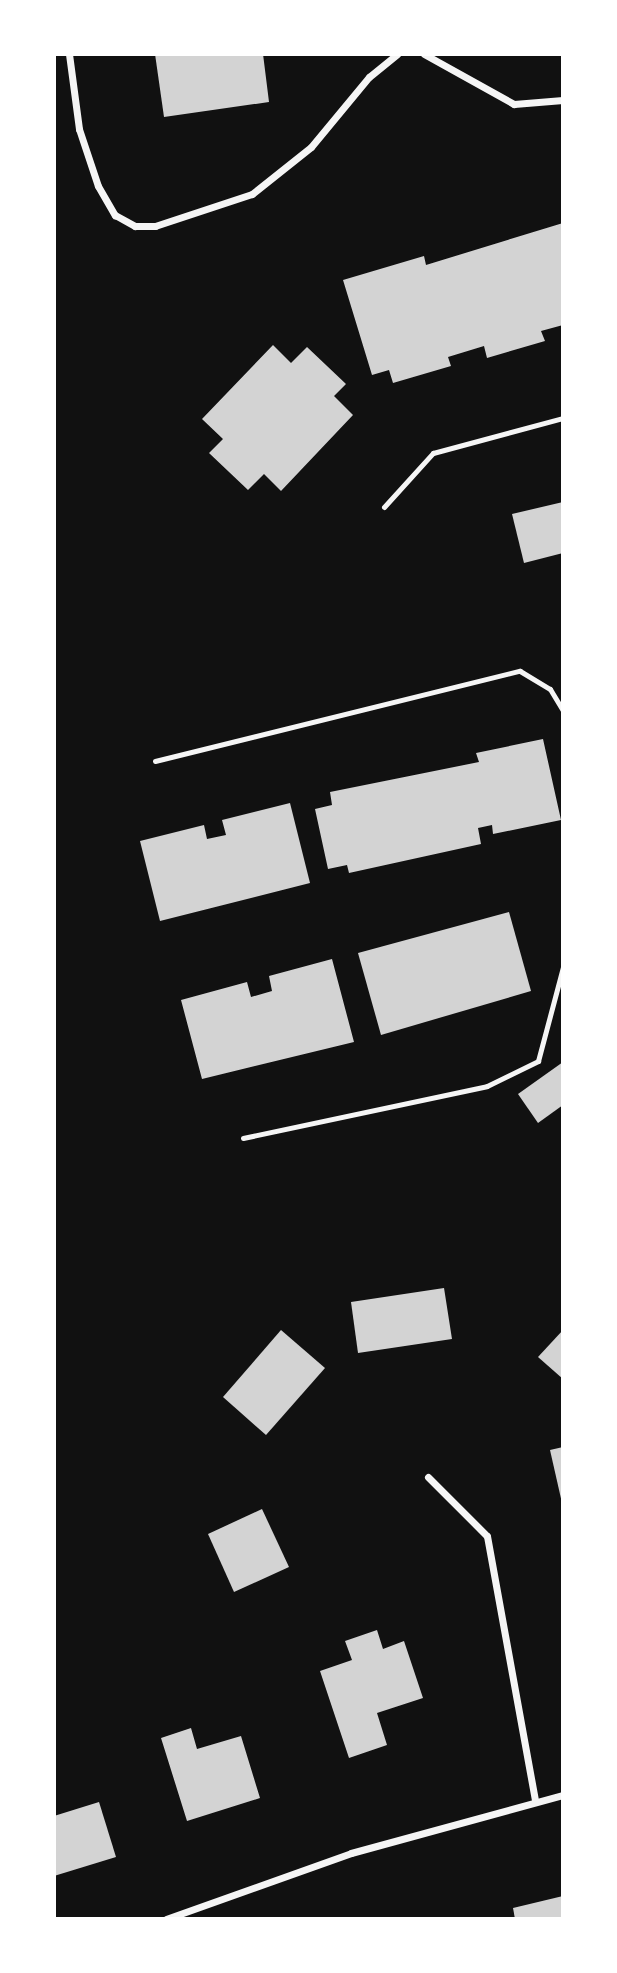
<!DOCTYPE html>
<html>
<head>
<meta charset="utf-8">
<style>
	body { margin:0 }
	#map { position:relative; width:617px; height:1973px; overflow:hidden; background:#111; font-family:Barlow,sans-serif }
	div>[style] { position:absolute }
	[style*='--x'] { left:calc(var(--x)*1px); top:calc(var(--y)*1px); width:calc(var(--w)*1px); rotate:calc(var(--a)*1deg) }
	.building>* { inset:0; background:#d3d3d3 }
	.service>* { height:5px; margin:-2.5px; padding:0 2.5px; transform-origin:2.5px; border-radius:2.5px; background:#f5f5f5 }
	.minor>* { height:7px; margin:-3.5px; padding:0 3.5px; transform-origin:3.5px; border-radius:3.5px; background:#f5f5f5 }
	span { translate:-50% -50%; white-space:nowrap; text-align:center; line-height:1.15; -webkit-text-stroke:5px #fff; paint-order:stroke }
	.frame { position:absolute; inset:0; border:56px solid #fff; pointer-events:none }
</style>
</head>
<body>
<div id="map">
	<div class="building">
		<div style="clip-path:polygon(155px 54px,263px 54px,269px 102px,164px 117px)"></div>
		<div style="clip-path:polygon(563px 223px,563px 325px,541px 331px,545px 341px,487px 358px,484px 346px,448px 357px,451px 366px,393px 383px,389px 370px,372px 375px,343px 280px,424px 256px,426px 265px)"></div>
		<div style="clip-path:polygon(273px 345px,291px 363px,307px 347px,346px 384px,334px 396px,353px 415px,281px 491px,264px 474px,248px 490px,209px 453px,223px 439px,202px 419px)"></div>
		<div style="clip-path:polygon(563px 502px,563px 553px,524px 563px,512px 514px)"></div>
		<div style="clip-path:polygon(543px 739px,561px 820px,493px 834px,492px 825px,478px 828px,481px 844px,349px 873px,347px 865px,328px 869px,315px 809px,332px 805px,330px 792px,479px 762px,476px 753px)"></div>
		<div style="clip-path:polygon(290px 803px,310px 883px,160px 921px,140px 841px,204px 825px,207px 839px,226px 835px,222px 820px)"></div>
		<div style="clip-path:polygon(509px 912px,531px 991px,381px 1035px,358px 953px)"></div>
		<div style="clip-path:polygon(332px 959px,354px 1042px,202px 1079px,181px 1000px,247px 982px,251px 997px,272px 991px,269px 976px)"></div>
		<div style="clip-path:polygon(563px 1062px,563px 1105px,538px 1123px,518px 1094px)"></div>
		<div style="clip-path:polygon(444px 1288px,452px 1339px,358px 1353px,351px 1302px)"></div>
		<div style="clip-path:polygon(281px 1330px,325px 1368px,266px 1435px,223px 1397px)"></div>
		<div style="clip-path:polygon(563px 1330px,563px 1379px,538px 1357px)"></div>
		<div style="clip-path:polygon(563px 1447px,563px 1502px,562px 1503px,550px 1450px)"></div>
		<div style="clip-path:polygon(262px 1509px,289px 1567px,234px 1592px,208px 1534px)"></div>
		<div style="clip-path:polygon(377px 1630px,383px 1649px,404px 1641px,423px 1698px,377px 1713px,387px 1745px,349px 1758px,320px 1671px,352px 1660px,345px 1641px)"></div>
		<div style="clip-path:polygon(191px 1728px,197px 1749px,241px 1736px,260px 1798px,187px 1821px,161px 1738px)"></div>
		<div style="clip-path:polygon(99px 1802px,116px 1857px,54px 1876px,54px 1816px)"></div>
		<div style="clip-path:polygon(563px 1896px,563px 1919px,515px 1919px,513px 1908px)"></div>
	</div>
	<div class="service">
		<div style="--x:384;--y:507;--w:73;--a:-47.8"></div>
		<div style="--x:433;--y:453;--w:135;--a:-15.1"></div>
		<div style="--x:155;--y:761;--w:376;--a:-13.9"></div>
		<div style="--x:520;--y:671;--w:35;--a:31"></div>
		<div style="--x:550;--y:689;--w:26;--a:59"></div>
		<div style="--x:243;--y:1138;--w:249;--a:-12"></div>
		<div style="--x:487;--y:1086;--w:57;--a:-26.1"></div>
		<div style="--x:538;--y:1061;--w:97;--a:-75.1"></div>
	</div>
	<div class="minor">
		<div style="--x:69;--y:54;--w:76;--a:82.4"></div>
		<div style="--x:79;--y:129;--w:60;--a:71.6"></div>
		<div style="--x:98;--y:186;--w:34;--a:60"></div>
		<div style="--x:115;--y:215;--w:23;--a:29"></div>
		<div style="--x:135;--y:226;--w:20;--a:0"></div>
		<div style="--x:155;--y:226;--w:102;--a:-18.3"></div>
		<div style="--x:252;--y:194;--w:75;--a:-38.5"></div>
		<div style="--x:311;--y:147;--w:91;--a:-50.4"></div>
		<div style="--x:369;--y:77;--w:36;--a:-39"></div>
		<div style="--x:424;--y:54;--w:103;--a:29.1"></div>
		<div style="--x:514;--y:104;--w:49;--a:-4.7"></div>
		<div style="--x:428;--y:1477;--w:83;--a:45"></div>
		<div style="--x:487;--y:1536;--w:269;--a:79.7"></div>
		<div style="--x:166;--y:1919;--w:196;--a:-19.6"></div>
		<div style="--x:351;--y:1853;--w:220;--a:-15.3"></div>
	</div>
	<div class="frame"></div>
</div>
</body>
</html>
